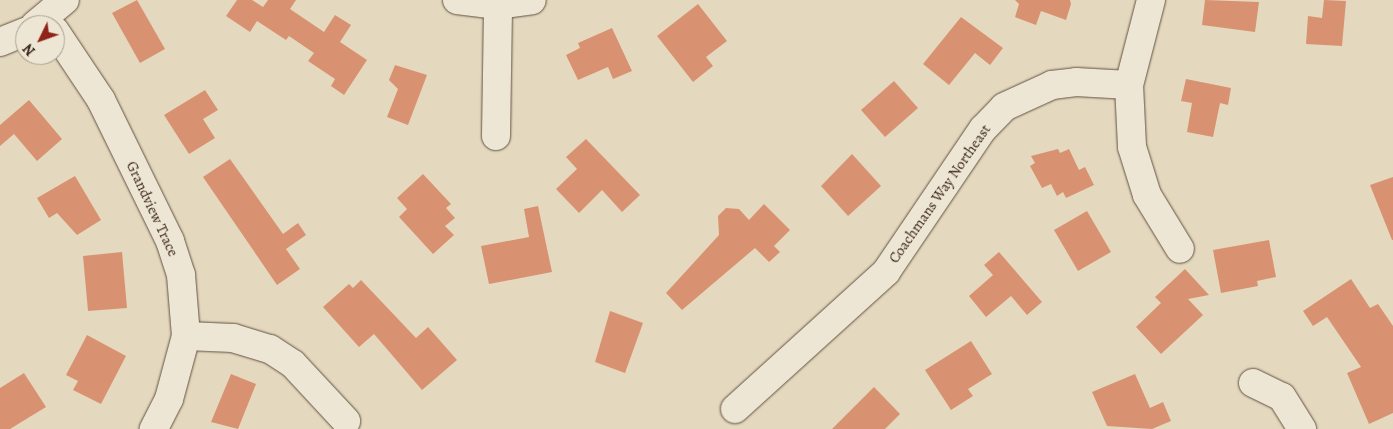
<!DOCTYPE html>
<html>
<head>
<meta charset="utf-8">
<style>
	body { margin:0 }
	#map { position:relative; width:1393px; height:429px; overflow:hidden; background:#e4d9be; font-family:Alegreya,serif }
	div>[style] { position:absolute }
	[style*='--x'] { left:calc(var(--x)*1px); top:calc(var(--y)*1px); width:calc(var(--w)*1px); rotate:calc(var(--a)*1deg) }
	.building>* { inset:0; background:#d99271 }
	.roads { filter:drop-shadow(0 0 1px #645142) drop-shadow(0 0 1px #645142) }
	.minor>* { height:28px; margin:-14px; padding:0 14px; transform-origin:14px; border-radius:14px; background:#ede6d5 }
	span { translate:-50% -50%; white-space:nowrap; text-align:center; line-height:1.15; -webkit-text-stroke:4px #ede6d5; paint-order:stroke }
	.street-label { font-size:15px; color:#3a2419 }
	.north { position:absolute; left:15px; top:15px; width:50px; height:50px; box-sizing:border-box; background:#ede6d5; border:1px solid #a5988a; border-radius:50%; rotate:228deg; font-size:14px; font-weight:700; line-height:20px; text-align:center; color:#3a2419 }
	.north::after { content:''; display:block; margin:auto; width:18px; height:22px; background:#8f2418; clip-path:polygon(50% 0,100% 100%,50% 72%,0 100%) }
</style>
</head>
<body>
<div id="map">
	<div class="building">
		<div style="clip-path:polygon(137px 0,165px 49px,140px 63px,112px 13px)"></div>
		<div style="clip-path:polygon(237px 0,252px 0,263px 7px,268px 0,296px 0,290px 9px,324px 32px,335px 15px,351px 25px,340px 42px,367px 60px,344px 95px,331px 86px,335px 79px,308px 61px,314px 53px,289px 36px,286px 40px,257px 21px,250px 32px,226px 16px)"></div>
		<div style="clip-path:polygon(1015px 0,1070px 0,1071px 4px,1066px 20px,1041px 11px,1036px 25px,1015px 17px,1019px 4px)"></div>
		<div style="clip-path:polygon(1205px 0,1259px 2px,1255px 32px,1202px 25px)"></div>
		<div style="clip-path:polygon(1324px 0,1346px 1px,1342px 46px,1306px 44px,1308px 16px,1322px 18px)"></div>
		<div style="clip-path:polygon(698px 4px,727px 41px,706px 57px,713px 66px,693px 82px,657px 36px)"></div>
		<div style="clip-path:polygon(961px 17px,1003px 48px,990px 65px,975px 53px,949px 85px,923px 64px)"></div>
		<div style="clip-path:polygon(612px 28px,632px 71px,613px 79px,608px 67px,578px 80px,566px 55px,580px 48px,578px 43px)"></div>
		<div style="clip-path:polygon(395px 65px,427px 75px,408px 125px,387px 117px,398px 89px,389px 80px)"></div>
		<div style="clip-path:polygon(1186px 79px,1231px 88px,1228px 105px,1220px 103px,1213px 137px,1187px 132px,1192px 103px,1181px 101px)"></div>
		<div style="clip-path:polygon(894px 81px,918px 108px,885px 137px,861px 110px)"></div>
		<div style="clip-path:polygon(205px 90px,218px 110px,203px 119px,215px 138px,189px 154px,164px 115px)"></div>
		<div style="clip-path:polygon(29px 100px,62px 139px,37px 161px,14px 134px,0 146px,0 125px)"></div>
		<div style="clip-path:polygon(586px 139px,640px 195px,622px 212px,602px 190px,579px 213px,556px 189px,577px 169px,566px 157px)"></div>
		<div style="clip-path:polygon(1058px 149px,1060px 153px,1069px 149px,1079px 170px,1085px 167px,1094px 185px,1066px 198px,1063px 192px,1057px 196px,1051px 184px,1042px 188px,1030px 166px,1035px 163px,1031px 156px)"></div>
		<div style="clip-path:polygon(852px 154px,881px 186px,848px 216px,821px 186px)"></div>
		<div style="clip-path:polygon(230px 159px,283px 234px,298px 223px,306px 235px,286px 249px,300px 269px,277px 285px,203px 177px)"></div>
		<div style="clip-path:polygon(423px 174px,451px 204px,446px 208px,455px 218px,445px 226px,454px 235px,433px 254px,399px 217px,407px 209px,397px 198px)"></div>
		<div style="clip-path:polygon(75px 176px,101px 220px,77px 235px,57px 213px,49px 218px,37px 198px)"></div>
		<div style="clip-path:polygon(1393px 177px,1393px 240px,1392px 240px,1370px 185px)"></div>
		<div style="clip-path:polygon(764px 204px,790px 230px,774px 246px,780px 252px,769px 262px,755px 248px,682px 310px,666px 293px,719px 235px,718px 216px,726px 208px,739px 209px,749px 220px)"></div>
		<div style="clip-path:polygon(538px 206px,552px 272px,489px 284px,481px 246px,529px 237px,524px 209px)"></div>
		<div style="clip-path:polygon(1087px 211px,1111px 252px,1078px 271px,1054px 230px)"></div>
		<div style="clip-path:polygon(1269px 240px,1276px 277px,1257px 281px,1258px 286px,1221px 293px,1213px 250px)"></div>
		<div style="clip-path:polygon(122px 252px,127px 308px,88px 311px,83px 256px)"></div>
		<div style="clip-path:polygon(999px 252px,1042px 302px,1027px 315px,1011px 296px,986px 317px,969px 296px,993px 275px,984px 265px)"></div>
		<div style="clip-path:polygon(1185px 269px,1209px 295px,1188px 299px,1203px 315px,1161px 354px,1136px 327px,1161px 303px,1155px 297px)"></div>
		<div style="clip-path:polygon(1351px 279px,1370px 308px,1378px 304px,1393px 326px,1393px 413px,1369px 424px,1347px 373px,1361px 367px,1327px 317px,1313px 326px,1303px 311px)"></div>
		<div style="clip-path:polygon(361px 280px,416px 338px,428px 327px,457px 360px,422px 390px,374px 334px,359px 347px,323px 307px,349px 284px,353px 288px)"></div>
		<div style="clip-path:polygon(610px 311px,643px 323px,625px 373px,595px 362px)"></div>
		<div style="clip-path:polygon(87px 335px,126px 356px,101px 404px,73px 390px,78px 381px,66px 375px)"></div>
		<div style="clip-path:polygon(971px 341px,992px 374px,968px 389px,973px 396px,951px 410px,925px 370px)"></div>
		<div style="clip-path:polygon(24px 373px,46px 407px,10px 429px,0 429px,0 388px)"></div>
		<div style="clip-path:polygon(231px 374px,256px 384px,238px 429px,211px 422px)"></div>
		<div style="clip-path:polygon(1135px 374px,1150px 408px,1163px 402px,1171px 421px,1152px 429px,1107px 426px,1092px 392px)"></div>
		<div style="clip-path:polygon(874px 387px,900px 414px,885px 429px,832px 429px)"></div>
	</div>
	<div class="roads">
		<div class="minor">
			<div style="--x:457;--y:0;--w:41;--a:7"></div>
			<div style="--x:498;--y:5;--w:34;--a:-8"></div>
			<div style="--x:1151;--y:0;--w:88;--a:104.5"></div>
			<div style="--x:1129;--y:85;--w:62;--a:87.2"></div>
			<div style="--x:1132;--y:147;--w:50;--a:72.6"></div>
			<div style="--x:1147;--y:195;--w:63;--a:58.6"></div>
			<div style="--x:35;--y:25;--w:39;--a:-40"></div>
			<div style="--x:55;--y:31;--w:83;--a:56.3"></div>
			<div style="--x:101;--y:100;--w:157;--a:63.9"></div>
			<div style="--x:170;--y:241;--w:36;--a:72"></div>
			<div style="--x:181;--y:275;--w:61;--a:85.3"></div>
			<div style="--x:186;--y:336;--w:65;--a:105.1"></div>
			<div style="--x:169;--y:399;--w:34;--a:117"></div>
			<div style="--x:0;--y:42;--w:27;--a:-22"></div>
			<div style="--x:496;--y:136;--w:131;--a:-89.1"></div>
			<div style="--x:186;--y:336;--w:47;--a:2.4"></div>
			<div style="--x:233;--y:338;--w:39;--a:17"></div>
			<div style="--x:270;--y:349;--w:27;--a:33"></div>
			<div style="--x:293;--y:364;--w:78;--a:47.1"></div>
			<div style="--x:1253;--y:383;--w:32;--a:26"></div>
			<div style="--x:1282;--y:397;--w:38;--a:58"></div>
			<div style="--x:735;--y:409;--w:204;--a:-42.2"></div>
			<div style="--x:886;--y:272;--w:173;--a:-55.9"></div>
			<div style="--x:983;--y:129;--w:30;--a:-46"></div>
			<div style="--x:1004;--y:107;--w:53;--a:-24.6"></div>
			<div style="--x:1052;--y:85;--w:24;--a:-7"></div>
			<div style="--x:1076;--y:82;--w:53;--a:3.2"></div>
		</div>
	</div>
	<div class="street-label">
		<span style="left:940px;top:194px;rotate:-55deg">Coachmans Way Northeast</span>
		<span style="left:152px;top:209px;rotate:65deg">Grandview Trace</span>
	</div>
	<div class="north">N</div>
</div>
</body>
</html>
